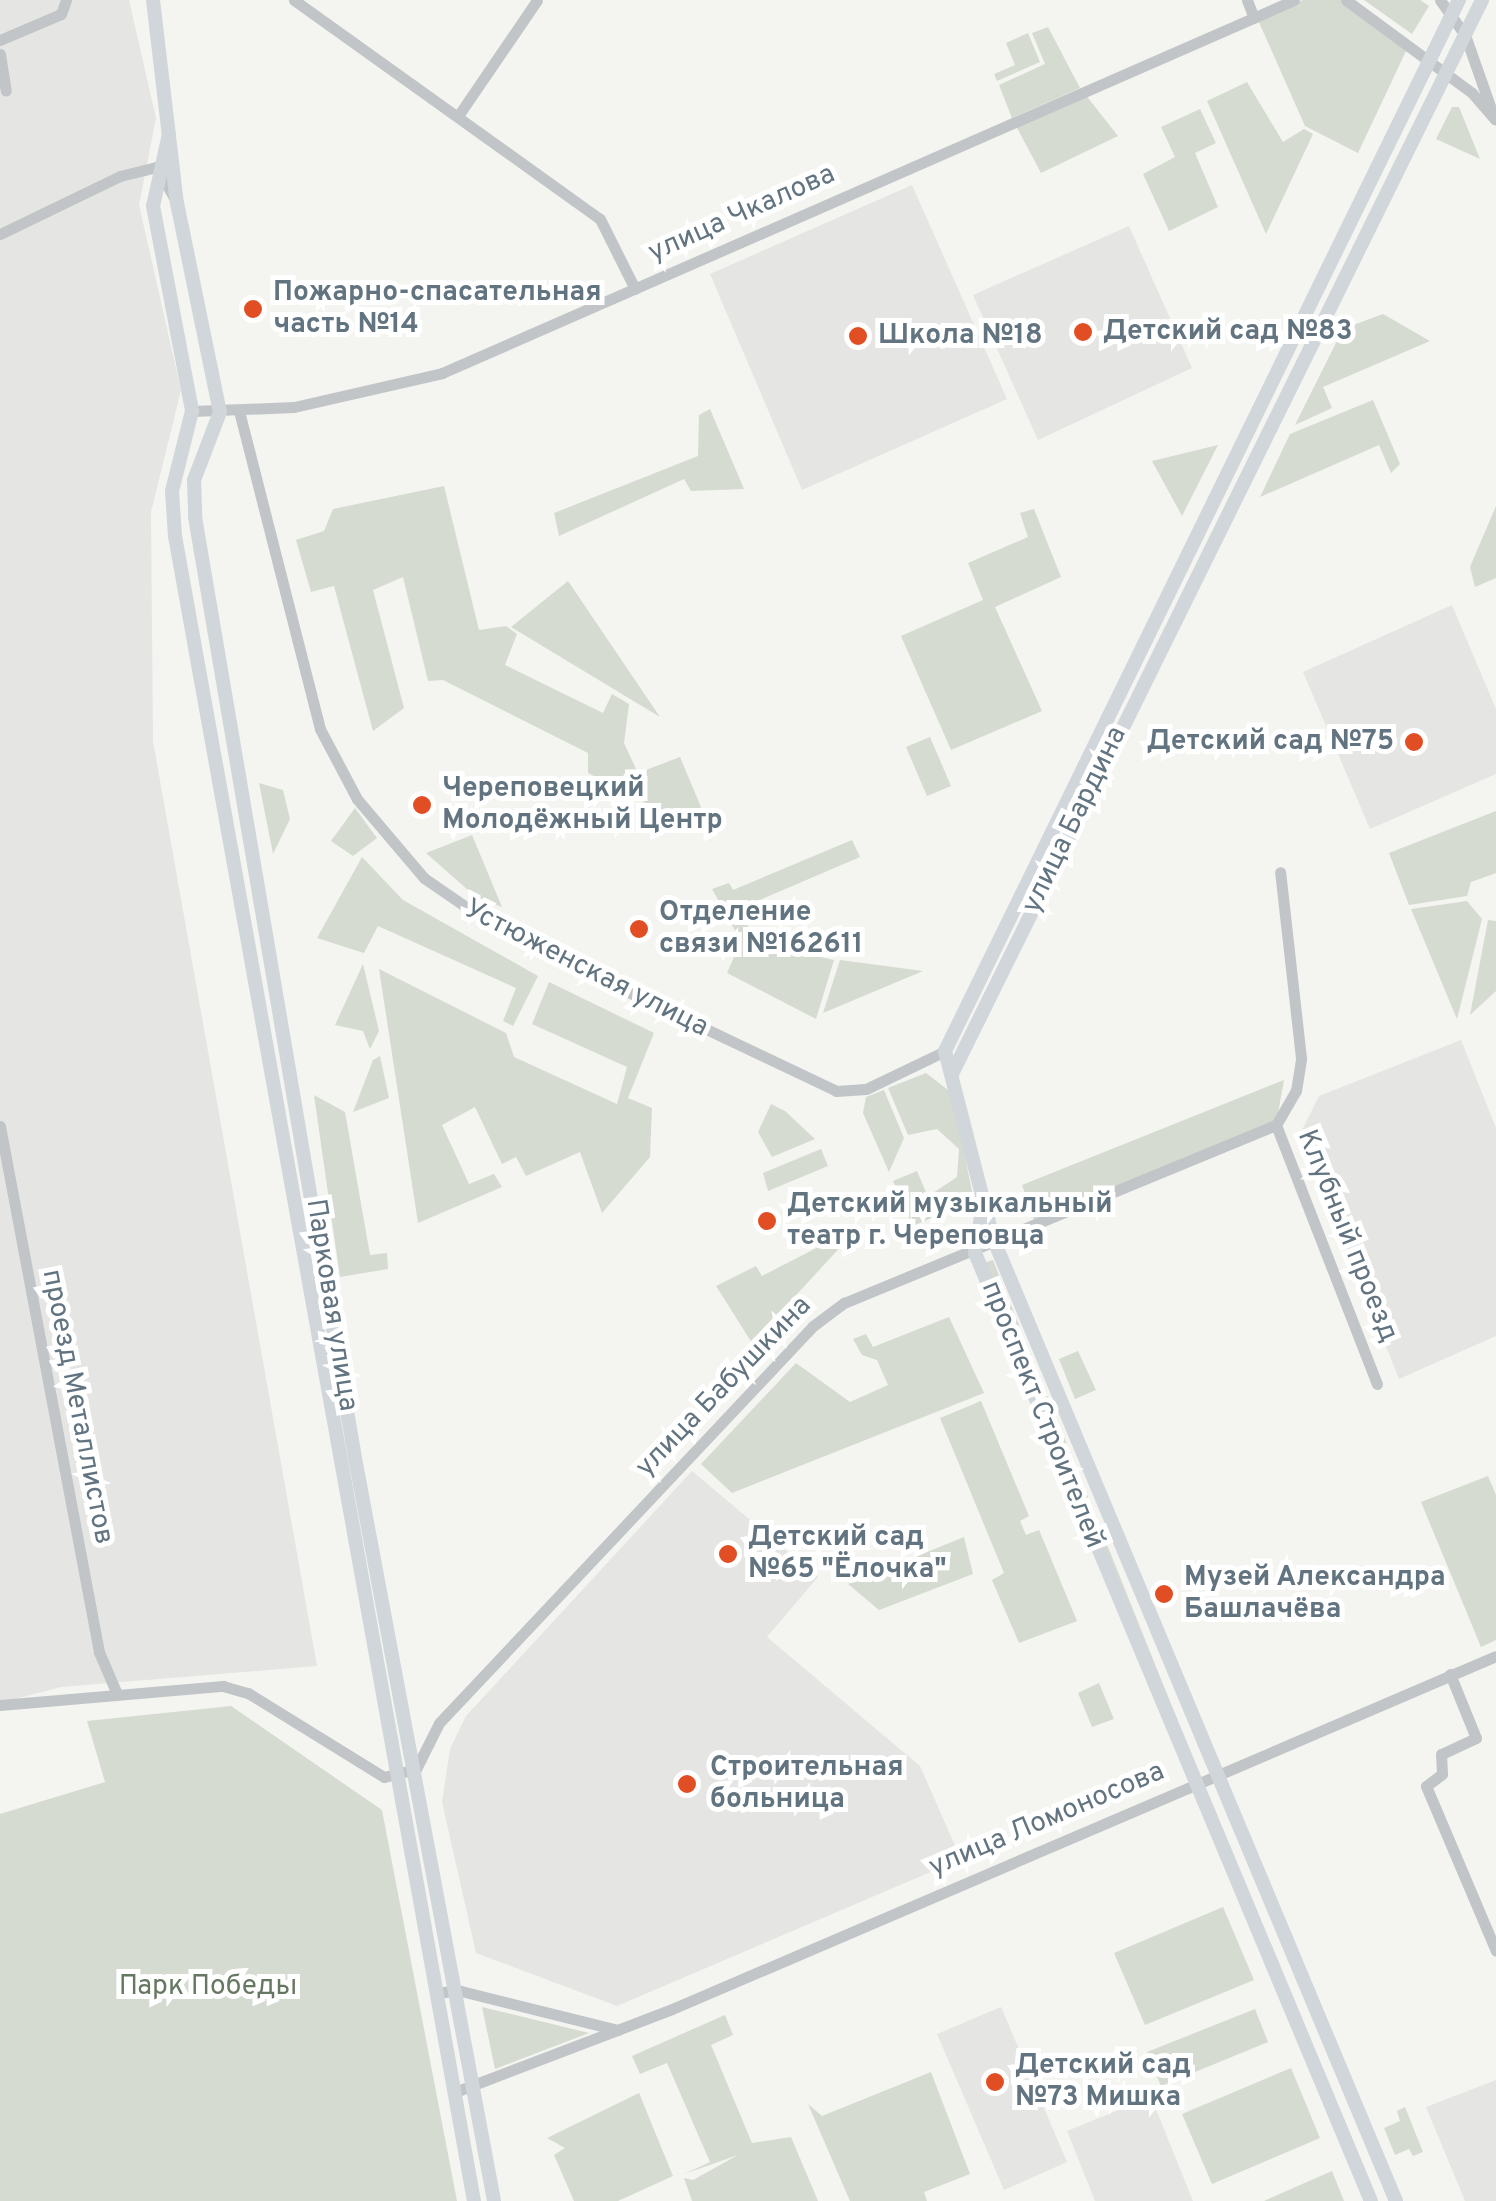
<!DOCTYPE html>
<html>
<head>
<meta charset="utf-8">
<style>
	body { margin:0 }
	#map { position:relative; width:1496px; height:2201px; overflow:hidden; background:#f4f4f0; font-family:Overpass,sans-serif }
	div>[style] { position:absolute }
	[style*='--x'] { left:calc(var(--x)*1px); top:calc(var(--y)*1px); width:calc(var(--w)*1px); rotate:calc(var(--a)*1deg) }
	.built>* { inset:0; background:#e5e6e4 }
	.green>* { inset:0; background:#d5dbd1 }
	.minor>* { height:11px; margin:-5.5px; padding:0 5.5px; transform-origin:5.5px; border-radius:5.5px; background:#c1c5c8 }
	.major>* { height:14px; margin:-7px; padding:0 7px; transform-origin:7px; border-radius:7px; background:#d1d6da }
	.dots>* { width:28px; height:28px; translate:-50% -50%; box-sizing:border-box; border:5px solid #fff; border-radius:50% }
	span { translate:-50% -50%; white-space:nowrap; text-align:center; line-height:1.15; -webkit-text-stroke:10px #fff; paint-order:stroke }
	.street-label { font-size:28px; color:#637481 }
	.poi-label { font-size:28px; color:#637481; font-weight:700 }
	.left { translate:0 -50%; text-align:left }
	.right { translate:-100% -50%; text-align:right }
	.park-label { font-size:28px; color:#677862 }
</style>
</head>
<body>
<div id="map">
	<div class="built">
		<div style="clip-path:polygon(0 0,129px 0,156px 118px,139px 205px,181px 390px,151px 512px,153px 741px,317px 1666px,61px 1687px,0 1703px)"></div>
		<div style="clip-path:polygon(912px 185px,1007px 399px,802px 490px,710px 274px)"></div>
		<div style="clip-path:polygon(1129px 226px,1192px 368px,1038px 440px,973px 295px)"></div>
		<div style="clip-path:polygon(1452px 605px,1496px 709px,1496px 774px,1370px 829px,1303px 672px)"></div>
		<div style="clip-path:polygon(1461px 1040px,1496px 1128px,1496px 1336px,1399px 1379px,1301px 1132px,1319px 1096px)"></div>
		<div style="clip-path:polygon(692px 1471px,818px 1577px,767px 1637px,920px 1766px,961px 1859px,617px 2006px,476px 1953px,442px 1802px,450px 1749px,466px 1716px)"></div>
		<div style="clip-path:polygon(1001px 2007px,1067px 2162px,1004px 2190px,937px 2034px)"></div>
		<div style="clip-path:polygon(1496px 2080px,1496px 2201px,1465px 2201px,1426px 2107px)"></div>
		<div style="clip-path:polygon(1151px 2097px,1193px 2201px,1095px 2201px,1067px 2131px)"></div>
	</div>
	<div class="green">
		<div style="clip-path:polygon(1303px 0,1340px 0,1407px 49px,1358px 153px,1305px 126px,1258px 20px)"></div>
		<div style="clip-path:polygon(1364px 0,1420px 0,1429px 6px,1412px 34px)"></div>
		<div style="clip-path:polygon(1048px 27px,1080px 88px,1012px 118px,999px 85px,1045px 64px,1032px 33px)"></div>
		<div style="clip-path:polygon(1028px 33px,1040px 62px,997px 81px,994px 74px,1015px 65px,1006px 43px)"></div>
		<div style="clip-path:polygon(1247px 82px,1283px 142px,1304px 129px,1313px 134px,1266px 234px,1207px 101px)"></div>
		<div style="clip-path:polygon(1085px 94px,1118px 136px,1041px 173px,1015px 124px)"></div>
		<div style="clip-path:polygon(1452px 107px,1459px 107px,1480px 159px,1436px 139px)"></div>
		<div style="clip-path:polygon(1200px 109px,1216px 143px,1195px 153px,1218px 207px,1169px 231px,1143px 174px,1175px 157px,1161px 127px)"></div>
		<div style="clip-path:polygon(1383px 314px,1430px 341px,1323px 387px,1332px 408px,1295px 425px,1343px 329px)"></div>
		<div style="clip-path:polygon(1373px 400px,1400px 464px,1391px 473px,1379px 445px,1260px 497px,1290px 434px)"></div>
		<div style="clip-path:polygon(710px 409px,744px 489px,691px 491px,684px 479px,559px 536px,554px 513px,698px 456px,699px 415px)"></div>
		<div style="clip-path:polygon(1218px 445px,1182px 516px,1152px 461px)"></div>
		<div style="clip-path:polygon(444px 486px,479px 630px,506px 626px,517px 634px,505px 665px,603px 713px,612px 694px,629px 704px,624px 743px,638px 773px,680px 757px,701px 807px,694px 828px,588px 773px,588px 753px,443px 680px,428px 681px,403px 577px,373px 590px,404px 708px,373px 731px,334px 586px,311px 592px,296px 540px,324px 531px,333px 509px)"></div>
		<div style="clip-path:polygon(1496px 506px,1496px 578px,1475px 587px,1470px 567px)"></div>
		<div style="clip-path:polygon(1034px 509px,1061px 577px,995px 607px,1042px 711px,951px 750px,901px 636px,983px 600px,968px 563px,1028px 537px,1020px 513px)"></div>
		<div style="clip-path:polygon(568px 581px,660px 717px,511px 627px)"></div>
		<div style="clip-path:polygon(930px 737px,951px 786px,927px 796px,906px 747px)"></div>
		<div style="clip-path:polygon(259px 783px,283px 790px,290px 819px,273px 854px)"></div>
		<div style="clip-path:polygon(355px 808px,377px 838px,353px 856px,331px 841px)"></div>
		<div style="clip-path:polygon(1496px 811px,1496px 873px,1471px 882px,1467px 896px,1409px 905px,1389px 853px)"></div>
		<div style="clip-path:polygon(472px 835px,502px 907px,476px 897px,426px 853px)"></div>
		<div style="clip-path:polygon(852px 840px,860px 857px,739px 909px,756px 943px,834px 960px,816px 1019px,727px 973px,741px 941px,712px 889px,729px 883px,733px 890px)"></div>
		<div style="clip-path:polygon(362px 857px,403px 900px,538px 976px,513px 1026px,503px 1021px,516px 988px,378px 926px,364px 953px,317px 938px)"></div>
		<div style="clip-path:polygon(1467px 901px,1482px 919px,1457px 1019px,1411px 909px)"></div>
		<div style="clip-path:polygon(1488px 920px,1496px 921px,1496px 991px,1470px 1015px)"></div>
		<div style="clip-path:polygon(840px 960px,923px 971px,823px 1013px)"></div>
		<div style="clip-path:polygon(363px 964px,379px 1031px,370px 1049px,363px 1031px,335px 1025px)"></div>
		<div style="clip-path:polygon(379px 969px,506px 1033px,514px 1057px,617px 1104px,627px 1067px,532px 1024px,549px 982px,654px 1033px,628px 1098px,652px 1108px,650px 1157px,602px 1213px,580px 1152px,526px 1176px,516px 1157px,502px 1164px,475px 1107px,442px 1125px,469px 1184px,494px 1174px,502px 1187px,418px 1223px)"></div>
		<div style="clip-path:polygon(380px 1056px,389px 1098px,353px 1112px,373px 1060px)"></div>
		<div style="clip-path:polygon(926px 1073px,952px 1093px,974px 1201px,942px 1214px,933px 1193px,957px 1177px,959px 1149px,937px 1129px,908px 1135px,888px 1088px)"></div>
		<div style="clip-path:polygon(1284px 1080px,1276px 1125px,1034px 1221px,1022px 1185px)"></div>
		<div style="clip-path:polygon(884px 1090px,904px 1138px,889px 1172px,863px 1113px,866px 1097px)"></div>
		<div style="clip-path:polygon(314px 1095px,345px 1112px,370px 1255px,387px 1253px,388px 1269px,340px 1277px)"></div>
		<div style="clip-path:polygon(771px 1104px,785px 1111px,815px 1139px,772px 1157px,758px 1132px)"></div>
		<div style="clip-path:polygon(821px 1149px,828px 1166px,768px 1191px,763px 1173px)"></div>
		<div style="clip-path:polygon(917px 1171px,936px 1216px,913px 1226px,893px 1181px)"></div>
		<div style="clip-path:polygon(828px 1242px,845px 1242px,752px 1343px,716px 1286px,756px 1266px,762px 1276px)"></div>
		<div style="clip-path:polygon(993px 1260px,1197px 1769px,983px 1263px)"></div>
		<div style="clip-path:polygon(949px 1317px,984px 1393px,732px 1493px,701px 1464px,796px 1363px,850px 1402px,888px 1385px,877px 1360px,862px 1355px,853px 1339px,866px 1334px,873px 1347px)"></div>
		<div style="clip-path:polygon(1078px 1351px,1096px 1390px,1075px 1399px,1059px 1359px)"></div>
		<div style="clip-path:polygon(981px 1401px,1029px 1516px,1020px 1521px,1026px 1535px,1039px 1530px,1077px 1621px,1019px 1643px,992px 1580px,1004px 1573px,940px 1418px)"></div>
		<div style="clip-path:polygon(1488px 1476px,1496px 1495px,1496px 1640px,1481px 1647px,1421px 1502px)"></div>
		<div style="clip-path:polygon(964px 1537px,973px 1574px,879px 1610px,848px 1584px)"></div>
		<div style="clip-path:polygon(1099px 1683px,1114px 1719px,1092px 1727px,1078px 1693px)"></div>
		<div style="clip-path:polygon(231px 1706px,382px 1810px,457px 2201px,0 2201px,0 1814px,105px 1782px,87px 1721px)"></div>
		<div style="clip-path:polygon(1223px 1907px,1254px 1980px,1145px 2025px,1114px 1953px)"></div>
		<div style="clip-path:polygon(482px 2007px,589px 2033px,495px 2069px)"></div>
		<div style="clip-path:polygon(1255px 2009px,1268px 2042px,1161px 2086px,1147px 2052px)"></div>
		<div style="clip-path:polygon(725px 2015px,733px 2035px,711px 2045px,752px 2143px,791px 2137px,818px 2201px,692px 2201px,684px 2178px,693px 2180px,738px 2155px,684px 2174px,710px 2162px,667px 2063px,640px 2074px,632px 2056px)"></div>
		<div style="clip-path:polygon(1291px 2068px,1320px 2138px,1212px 2184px,1182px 2114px)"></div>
		<div style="clip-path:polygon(931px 2072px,970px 2174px,924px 2192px,927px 2201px,850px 2201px,808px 2104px,822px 2116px)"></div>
		<div style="clip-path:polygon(639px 2093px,673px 2176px,618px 2201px,574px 2201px,554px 2155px,565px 2148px,547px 2138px)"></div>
		<div style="clip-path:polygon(1405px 2107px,1423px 2152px,1413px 2156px,1409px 2149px,1395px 2155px,1384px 2128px,1400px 2121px,1397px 2111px)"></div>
		<div style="clip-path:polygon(1332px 2171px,1344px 2201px,1264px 2201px)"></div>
	</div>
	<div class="minor">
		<div style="--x:294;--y:0;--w:376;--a:35.6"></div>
		<div style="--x:600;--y:219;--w:78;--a:63.4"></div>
		<div style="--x:1247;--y:0;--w:19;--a:69"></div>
		<div style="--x:1346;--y:0;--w:157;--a:36.4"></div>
		<div style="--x:1472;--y:93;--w:35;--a:49"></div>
		<div style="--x:1440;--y:0;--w:43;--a:54.5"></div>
		<div style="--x:1465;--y:35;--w:78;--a:70.6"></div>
		<div style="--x:0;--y:40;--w:66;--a:-23.1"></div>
		<div style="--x:61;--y:14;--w:15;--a:-70"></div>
		<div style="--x:0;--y:54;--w:37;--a:81"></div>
		<div style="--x:458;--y:116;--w:140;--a:-55.7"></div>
		<div style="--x:0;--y:234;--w:133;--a:-25.8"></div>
		<div style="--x:120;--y:176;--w:38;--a:-14"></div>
		<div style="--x:157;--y:167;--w:35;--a:61"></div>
		<div style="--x:192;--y:411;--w:102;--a:-2.2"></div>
		<div style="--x:294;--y:407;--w:152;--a:-12.9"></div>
		<div style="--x:442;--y:373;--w:930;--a:-23.64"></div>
		<div style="--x:239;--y:411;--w:328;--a:75.7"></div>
		<div style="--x:320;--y:729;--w:79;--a:62.1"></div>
		<div style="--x:357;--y:799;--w:104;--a:49.7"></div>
		<div style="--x:424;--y:878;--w:97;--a:34.5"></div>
		<div style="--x:504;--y:933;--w:368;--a:25.4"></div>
		<div style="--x:836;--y:1091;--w:30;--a:-4"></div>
		<div style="--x:866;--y:1089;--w:88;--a:-25.7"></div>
		<div style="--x:1276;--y:1125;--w:278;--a:68.7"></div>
		<div style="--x:1276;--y:1125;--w:39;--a:-60"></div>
		<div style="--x:1296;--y:1091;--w:33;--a:-81"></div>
		<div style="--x:1301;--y:1058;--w:187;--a:-96.4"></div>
		<div style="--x:0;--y:1126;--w:535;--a:79.34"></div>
		<div style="--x:99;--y:1652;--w:46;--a:66.8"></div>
		<div style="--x:1450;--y:1674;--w:69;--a:67.9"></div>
		<div style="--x:1476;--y:1738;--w:38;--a:155"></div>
		<div style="--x:1441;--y:1754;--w:20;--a:87"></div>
		<div style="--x:1442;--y:1774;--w:20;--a:143"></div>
		<div style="--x:1426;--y:1786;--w:179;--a:67"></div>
		<div style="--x:0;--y:1705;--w:224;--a:-4.9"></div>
		<div style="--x:223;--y:1686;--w:26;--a:16"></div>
		<div style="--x:248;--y:1693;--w:160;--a:31.7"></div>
		<div style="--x:384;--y:1777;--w:33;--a:-14"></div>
		<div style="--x:416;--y:1769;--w:51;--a:-63.4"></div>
		<div style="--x:439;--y:1723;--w:545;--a:-46.71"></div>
		<div style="--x:813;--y:1326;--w:39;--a:-37"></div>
		<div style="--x:844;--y:1303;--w:467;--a:-22.4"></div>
		<div style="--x:438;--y:1993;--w:19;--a:-9"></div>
		<div style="--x:457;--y:1990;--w:166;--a:14"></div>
		<div style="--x:455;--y:2092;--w:232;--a:-20.9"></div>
		<div style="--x:672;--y:2009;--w:896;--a:-23.19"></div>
	</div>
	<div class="major">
		<div style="--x:153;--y:0;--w:204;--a:83.3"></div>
		<div style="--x:177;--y:203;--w:213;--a:78.4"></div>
		<div style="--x:220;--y:412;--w:73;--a:110.9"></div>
		<div style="--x:194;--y:480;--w:37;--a:88"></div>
		<div style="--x:195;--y:517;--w:955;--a:80.35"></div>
		<div style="--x:355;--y:1458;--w:756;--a:79.4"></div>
		<div style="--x:169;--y:134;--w:74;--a:102.5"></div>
		<div style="--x:153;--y:206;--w:209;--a:79.2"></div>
		<div style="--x:192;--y:411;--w:82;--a:104"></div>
		<div style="--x:172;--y:491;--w:45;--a:86.2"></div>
		<div style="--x:175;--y:536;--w:1692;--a:79.82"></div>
		<div style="--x:952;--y:1074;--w:1198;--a:-63.73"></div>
		<div style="--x:984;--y:1198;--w:56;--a:99.3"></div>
		<div style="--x:975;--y:1253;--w:1027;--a:67.33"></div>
		<div style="--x:1396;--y:2201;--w:1044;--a:-112.71"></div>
		<div style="--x:993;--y:1238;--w:193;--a:-104.4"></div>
		<div style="--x:945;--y:1051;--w:1170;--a:-63.94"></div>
	</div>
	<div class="dots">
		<div style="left:253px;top:309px;background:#e14e23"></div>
		<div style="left:1083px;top:332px;background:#e14e23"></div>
		<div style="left:858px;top:336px;background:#e14e23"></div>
		<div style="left:1414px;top:742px;background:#e14e23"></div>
		<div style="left:422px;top:805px;background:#e14e23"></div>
		<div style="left:639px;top:929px;background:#e14e23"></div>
		<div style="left:767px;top:1221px;background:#e14e23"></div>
		<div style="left:728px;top:1554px;background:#e14e23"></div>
		<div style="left:1164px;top:1594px;background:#e14e23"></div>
		<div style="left:687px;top:1784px;background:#e14e23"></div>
		<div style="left:995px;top:2082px;background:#e14e23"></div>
	</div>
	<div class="street-label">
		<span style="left:742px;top:214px;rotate:-24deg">улица Чкалова</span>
		<span style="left:1075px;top:820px;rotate:-64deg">улица Бардина</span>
		<span style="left:586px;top:969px;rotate:27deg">Устюженская улица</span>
		<span style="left:1347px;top:1236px;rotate:68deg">Клубный проезд</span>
		<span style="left:331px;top:1305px;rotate:81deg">Парковая улица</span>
		<span style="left:724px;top:1387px;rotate:-46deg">улица Бабушкина</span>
		<span style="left:77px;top:1407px;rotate:79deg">проезд Металлистов</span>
		<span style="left:1042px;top:1415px;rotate:68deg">проспект Строителей</span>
		<span style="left:1047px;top:1820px;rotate:-23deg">улица Ломоносова</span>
	</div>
	<div class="poi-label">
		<span class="left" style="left:273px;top:309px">Пожарно-спасательная<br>часть №14</span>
		<span class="left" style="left:1103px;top:332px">Детский сад №83</span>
		<span class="left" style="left:878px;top:336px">Школа №18</span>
		<span class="right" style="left:1394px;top:742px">Детский сад №75</span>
		<span class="left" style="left:442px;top:805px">Череповецкий<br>Молодёжный Центр</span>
		<span class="left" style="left:659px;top:929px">Отделение<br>связи №162611</span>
		<span class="left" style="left:787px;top:1221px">Детский музыкальный<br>театр г. Череповца</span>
		<span class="left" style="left:748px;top:1554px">Детский сад<br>№65 "Ёлочка"</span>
		<span class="left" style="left:1184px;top:1594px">Музей Александра<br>Башлачёва</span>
		<span class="left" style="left:710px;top:1784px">Строительная<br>больница</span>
		<span class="left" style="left:1015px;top:2082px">Детский сад<br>№73 Мишка</span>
	</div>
	<div class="park-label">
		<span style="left:208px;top:1987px">Парк Победы</span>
	</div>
</div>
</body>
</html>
